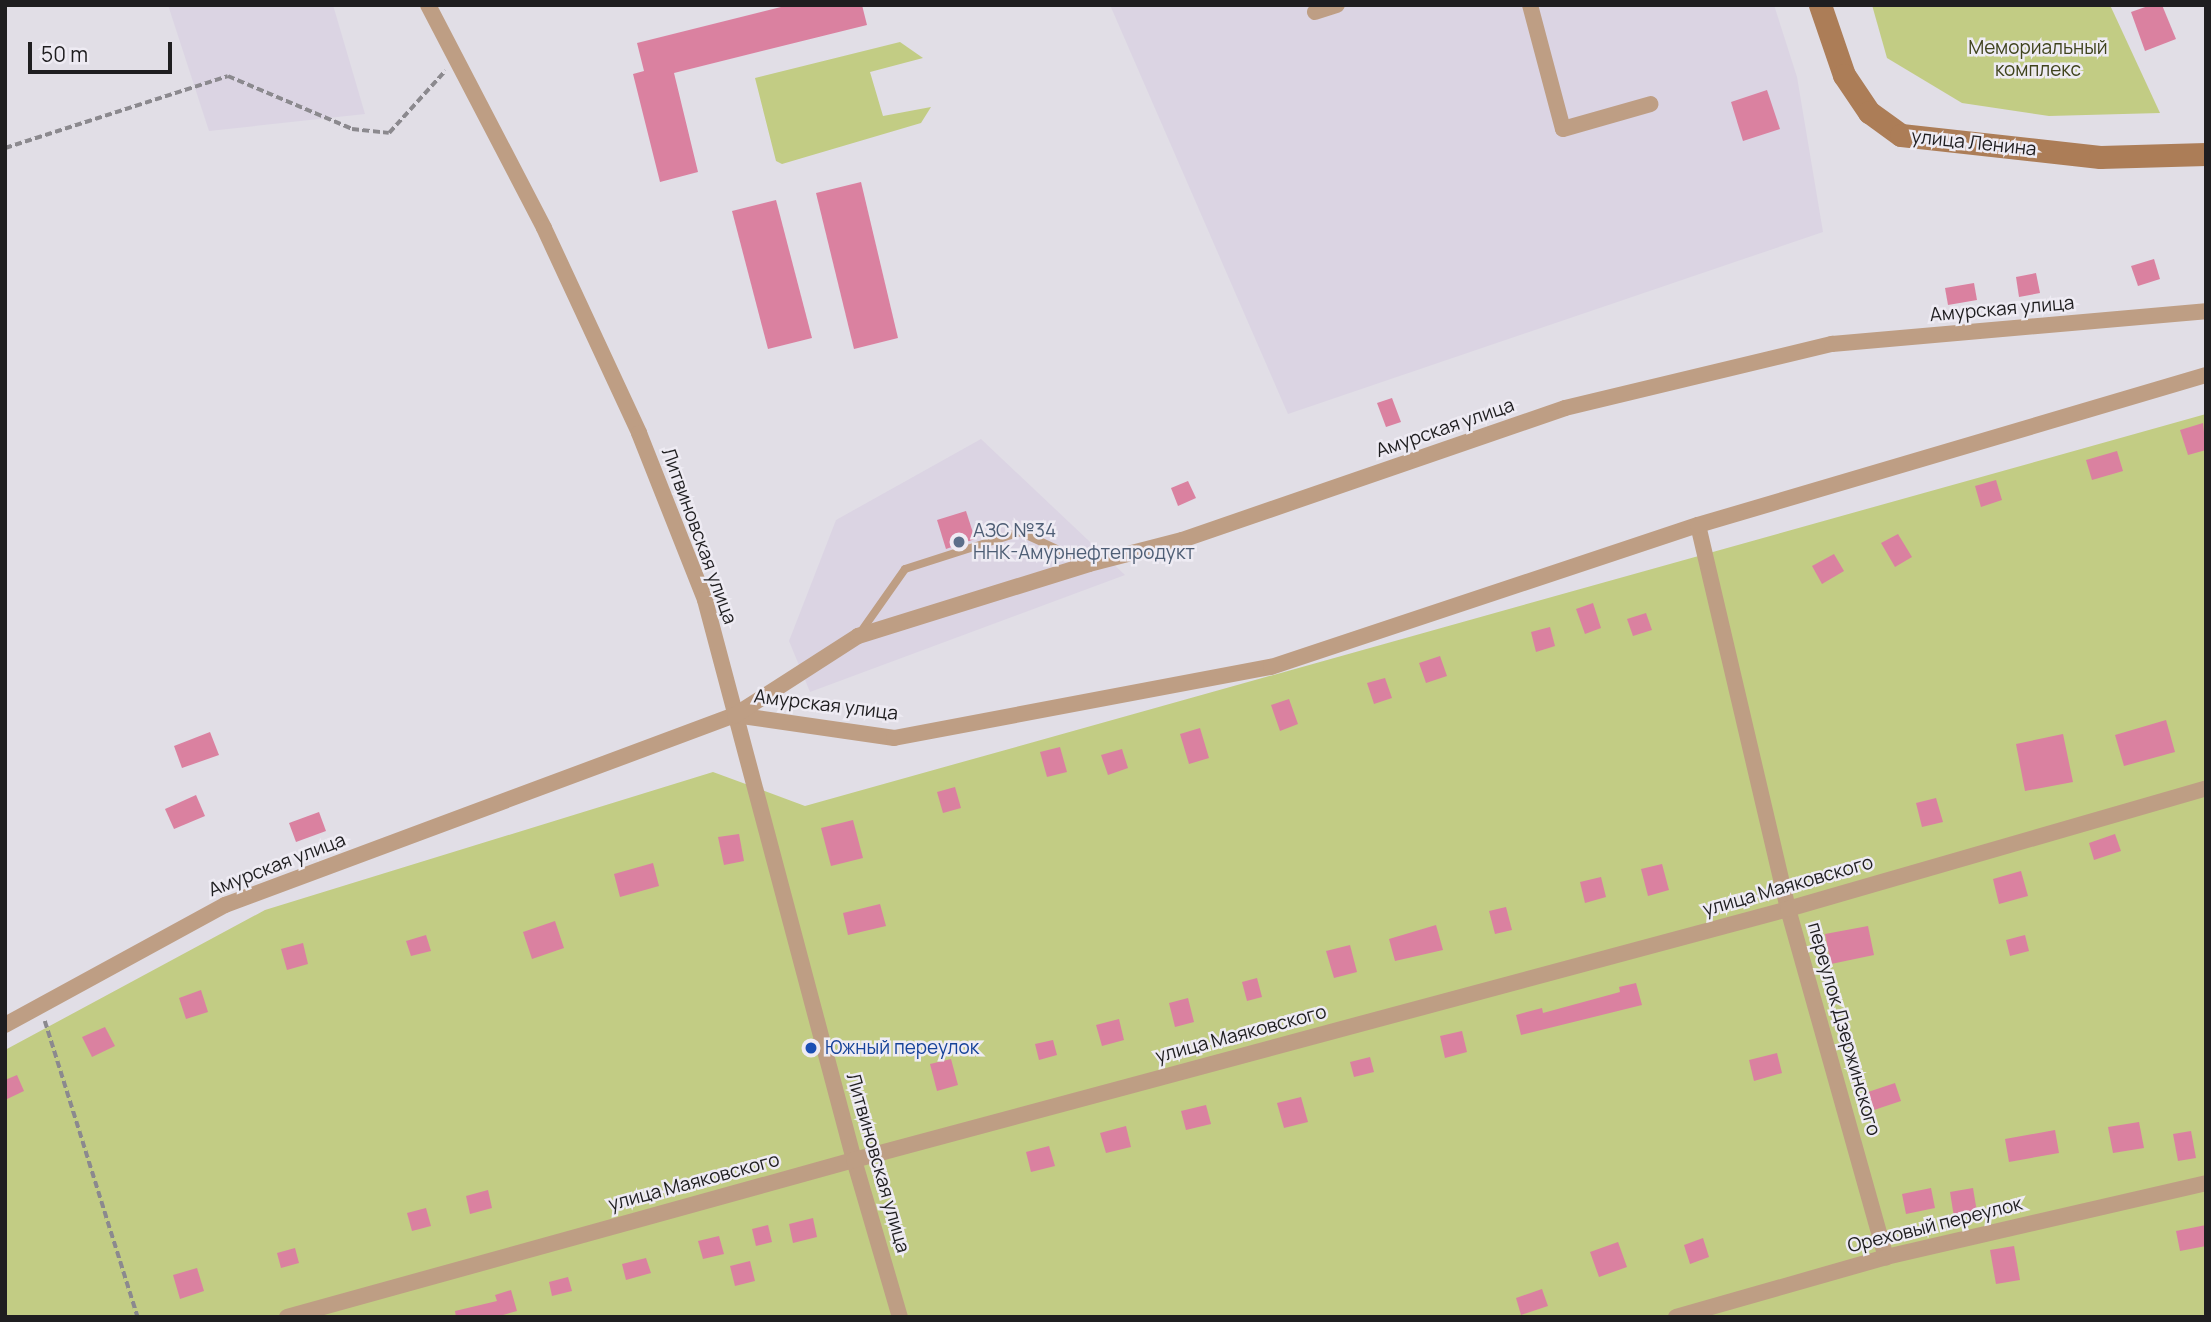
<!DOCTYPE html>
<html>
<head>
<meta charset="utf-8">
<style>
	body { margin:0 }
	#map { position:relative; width:2211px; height:1322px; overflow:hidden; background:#e1dee6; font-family:Manrope,sans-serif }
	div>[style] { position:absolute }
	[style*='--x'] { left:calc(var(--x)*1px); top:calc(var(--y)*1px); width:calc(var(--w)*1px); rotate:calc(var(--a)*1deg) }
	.built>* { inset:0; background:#dbd4e3 }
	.green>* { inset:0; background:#c2cc84 }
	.building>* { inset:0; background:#da81a0 }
	.path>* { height:3.5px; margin-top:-1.75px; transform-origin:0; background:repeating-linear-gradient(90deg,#8b898e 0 7px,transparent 0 10.5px) }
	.service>* { height:8px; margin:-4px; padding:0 4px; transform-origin:4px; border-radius:4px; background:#be9e84 }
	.minor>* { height:16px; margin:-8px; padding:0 8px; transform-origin:8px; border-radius:8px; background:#be9e84 }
	.secondary>* { height:23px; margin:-11.5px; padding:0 11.5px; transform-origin:11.5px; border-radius:11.5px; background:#ac7d57 }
	.dots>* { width:19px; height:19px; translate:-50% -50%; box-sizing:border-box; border:4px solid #eeebf3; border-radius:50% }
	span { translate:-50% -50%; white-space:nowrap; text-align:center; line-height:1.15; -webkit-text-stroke:5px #eeebf3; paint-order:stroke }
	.park-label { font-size:19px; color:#3f431d }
	.street-label { font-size:19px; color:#1f1e20 }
	.service-label { font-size:19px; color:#4e5e75 }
	.left { translate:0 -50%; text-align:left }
	.transit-label { font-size:19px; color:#164399 }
	.frame { position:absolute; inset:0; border:7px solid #1f1e20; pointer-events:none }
	.scale { position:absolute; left:28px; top:42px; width:144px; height:32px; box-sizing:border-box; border:4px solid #1f1e20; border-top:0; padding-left:9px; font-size:21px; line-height:24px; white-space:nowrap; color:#1f1e20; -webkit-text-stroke:5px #eeebf3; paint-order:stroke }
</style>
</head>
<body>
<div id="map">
	<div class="built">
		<div style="clip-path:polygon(168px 5px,333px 5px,365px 114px,209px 131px)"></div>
		<div style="clip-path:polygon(1110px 5px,1774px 5px,1797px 77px,1823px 232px,1288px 414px)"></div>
		<div style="clip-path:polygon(981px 439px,1125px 575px,810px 692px,789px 641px,836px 520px)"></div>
	</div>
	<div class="green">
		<div style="clip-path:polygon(1872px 5px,2110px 5px,2160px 113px,2049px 116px,1962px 103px,1887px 58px)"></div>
		<div style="clip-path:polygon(900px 42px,923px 58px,870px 72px,883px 116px,931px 107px,921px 123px,782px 164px,776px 161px,755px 78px)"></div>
		<div style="clip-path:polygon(2206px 414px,2206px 1317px,5px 1317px,5px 1050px,265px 910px,713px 772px,805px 806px)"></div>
	</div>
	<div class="building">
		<div style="clip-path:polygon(789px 5px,862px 5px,867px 25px,674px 73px,698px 172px,660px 182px,633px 74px,644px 71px,637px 43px)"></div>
		<div style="clip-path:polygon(2151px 5px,2162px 5px,2176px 39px,2145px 51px,2131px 12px)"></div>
		<div style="clip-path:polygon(1767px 90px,1780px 129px,1743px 141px,1731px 102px)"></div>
		<div style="clip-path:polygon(861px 182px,898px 338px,854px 349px,816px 193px)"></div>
		<div style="clip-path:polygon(776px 200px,812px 338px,768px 349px,732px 211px)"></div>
		<div style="clip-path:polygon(2154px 259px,2160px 279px,2138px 286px,2131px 266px)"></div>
		<div style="clip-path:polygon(2036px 273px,2040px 293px,2019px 297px,2016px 277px)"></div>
		<div style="clip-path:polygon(1974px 283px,1977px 300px,1948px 305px,1945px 288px)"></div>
		<div style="clip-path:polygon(1392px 398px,1401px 422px,1386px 427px,1377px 403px)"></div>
		<div style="clip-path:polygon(2203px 423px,2206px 450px,2188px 455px,2180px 430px)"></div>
		<div style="clip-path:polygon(2117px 451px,2123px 471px,2092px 480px,2086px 460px)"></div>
		<div style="clip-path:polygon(1996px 480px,2002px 500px,1981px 507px,1975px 486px)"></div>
		<div style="clip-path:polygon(1188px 481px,1196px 498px,1178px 506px,1171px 488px)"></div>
		<div style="clip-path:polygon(966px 511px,975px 539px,946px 549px,937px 520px)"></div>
		<div style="clip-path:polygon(1898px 534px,1912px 557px,1895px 567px,1881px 543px)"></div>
		<div style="clip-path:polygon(1834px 554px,1844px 571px,1822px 584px,1812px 566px)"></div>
		<div style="clip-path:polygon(1593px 603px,1601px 628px,1585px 634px,1576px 609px)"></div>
		<div style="clip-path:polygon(1646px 613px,1652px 630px,1633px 636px,1627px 619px)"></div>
		<div style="clip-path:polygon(1550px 627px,1555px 646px,1536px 652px,1531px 632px)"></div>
		<div style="clip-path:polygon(1440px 656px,1447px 676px,1426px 683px,1419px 663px)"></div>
		<div style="clip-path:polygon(1385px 678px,1392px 698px,1374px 704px,1367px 683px)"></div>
		<div style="clip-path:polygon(1289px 699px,1298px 724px,1280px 731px,1271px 705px)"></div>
		<div style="clip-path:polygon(2166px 720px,2175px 752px,2124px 766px,2115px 735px)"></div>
		<div style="clip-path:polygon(1200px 728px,1209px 758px,1189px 764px,1180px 734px)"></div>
		<div style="clip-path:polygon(210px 732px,219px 755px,182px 768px,174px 746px)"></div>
		<div style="clip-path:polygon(2063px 734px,2073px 782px,2025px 791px,2016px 744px)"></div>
		<div style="clip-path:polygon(1060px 747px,1067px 772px,1047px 777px,1040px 752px)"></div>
		<div style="clip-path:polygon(1122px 749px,1128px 768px,1108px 775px,1101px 755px)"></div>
		<div style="clip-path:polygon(955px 787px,961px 808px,943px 813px,937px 792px)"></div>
		<div style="clip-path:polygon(196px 795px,205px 816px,174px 829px,165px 809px)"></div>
		<div style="clip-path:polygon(1936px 798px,1943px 822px,1922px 827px,1916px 803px)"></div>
		<div style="clip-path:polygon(319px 812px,326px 831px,296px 842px,289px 823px)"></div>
		<div style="clip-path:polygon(853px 820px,863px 858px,831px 866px,821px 828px)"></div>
		<div style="clip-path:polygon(739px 834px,744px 861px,724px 865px,718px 837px)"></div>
		<div style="clip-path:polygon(2115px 834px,2121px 851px,2094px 860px,2089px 843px)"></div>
		<div style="clip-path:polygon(653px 863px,659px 886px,620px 897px,614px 874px)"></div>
		<div style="clip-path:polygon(1662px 864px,1669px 890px,1648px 896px,1641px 869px)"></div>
		<div style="clip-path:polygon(2021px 871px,2028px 896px,1999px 904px,1993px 879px)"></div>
		<div style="clip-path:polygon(1601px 877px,1606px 897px,1585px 903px,1580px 882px)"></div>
		<div style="clip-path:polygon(880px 904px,886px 926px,848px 935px,843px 913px)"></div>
		<div style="clip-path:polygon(1506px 907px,1512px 930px,1495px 934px,1489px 911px)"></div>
		<div style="clip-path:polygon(555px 921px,564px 948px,532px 959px,523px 932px)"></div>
		<div style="clip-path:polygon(1436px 925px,1443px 950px,1395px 961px,1389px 939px)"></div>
		<div style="clip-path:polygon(1868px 926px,1874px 955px,1831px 964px,1825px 934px)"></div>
		<div style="clip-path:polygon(426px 935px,431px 951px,411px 956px,406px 941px)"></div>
		<div style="clip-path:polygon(2025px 935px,2029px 951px,2010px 956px,2006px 940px)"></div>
		<div style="clip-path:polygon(303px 943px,308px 964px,287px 970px,281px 949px)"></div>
		<div style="clip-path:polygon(1350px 945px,1357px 972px,1334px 978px,1326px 951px)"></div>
		<div style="clip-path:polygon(1257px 978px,1262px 997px,1247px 1001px,1242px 982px)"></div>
		<div style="clip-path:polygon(1636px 983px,1642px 1005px,1521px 1035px,1516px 1015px,1542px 1008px,1543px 1013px,1620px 992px,1619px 987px)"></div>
		<div style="clip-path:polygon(201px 990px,208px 1012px,186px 1019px,179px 998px)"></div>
		<div style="clip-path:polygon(1188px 998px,1194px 1022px,1175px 1027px,1169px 1003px)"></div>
		<div style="clip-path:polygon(1119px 1019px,1124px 1040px,1102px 1046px,1096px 1025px)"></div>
		<div style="clip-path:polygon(105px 1027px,115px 1046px,92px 1057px,82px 1037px)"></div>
		<div style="clip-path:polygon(1462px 1031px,1467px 1052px,1445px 1058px,1440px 1036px)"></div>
		<div style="clip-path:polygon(1053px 1040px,1057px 1055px,1039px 1060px,1035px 1044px)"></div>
		<div style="clip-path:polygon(1777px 1053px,1782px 1073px,1754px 1081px,1749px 1060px)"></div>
		<div style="clip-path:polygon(1370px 1057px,1374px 1072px,1354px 1077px,1350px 1062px)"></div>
		<div style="clip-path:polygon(951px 1059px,958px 1085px,937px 1091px,930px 1064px)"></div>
		<div style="clip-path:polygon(17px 1075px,24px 1091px,5px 1100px,5px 1080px)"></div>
		<div style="clip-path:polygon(1895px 1083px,1901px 1101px,1874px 1110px,1868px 1092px)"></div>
		<div style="clip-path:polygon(1301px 1097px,1308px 1122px,1284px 1128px,1277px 1103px)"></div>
		<div style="clip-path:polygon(1206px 1105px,1211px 1124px,1186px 1130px,1181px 1111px)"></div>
		<div style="clip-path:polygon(2139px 1122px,2144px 1148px,2113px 1153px,2108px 1127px)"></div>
		<div style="clip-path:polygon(1126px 1126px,1131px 1147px,1106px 1153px,1100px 1133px)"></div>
		<div style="clip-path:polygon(2055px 1130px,2059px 1153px,2009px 1162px,2005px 1139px)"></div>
		<div style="clip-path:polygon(2191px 1131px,2196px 1158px,2178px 1161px,2173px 1134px)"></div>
		<div style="clip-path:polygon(1049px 1146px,1055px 1166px,1031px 1172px,1026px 1152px)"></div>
		<div style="clip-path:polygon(1931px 1188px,1935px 1208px,1906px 1214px,1902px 1194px)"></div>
		<div style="clip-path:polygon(1973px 1188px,1977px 1212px,1954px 1217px,1950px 1192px)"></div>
		<div style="clip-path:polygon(488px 1190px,492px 1208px,470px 1214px,466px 1196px)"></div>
		<div style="clip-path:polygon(426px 1208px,431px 1226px,412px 1231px,407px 1213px)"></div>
		<div style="clip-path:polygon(813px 1218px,817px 1237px,793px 1243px,789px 1224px)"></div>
		<div style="clip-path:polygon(768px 1225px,772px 1242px,756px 1246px,752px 1229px)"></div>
		<div style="clip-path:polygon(2206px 1225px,2206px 1246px,2180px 1251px,2176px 1231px)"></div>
		<div style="clip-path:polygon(719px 1236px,724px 1254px,703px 1259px,698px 1241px)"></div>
		<div style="clip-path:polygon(1703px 1238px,1709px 1257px,1690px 1264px,1684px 1245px)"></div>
		<div style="clip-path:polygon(1618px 1242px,1627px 1267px,1599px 1277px,1590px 1252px)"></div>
		<div style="clip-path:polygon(2014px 1246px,2020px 1280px,1996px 1284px,1990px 1250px)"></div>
		<div style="clip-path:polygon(295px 1248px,299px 1263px,281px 1268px,277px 1253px)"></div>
		<div style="clip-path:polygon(646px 1258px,651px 1273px,626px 1280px,622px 1264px)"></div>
		<div style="clip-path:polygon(750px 1261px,755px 1281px,735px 1286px,730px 1266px)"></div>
		<div style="clip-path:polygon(197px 1268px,204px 1291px,180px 1299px,173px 1275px)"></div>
		<div style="clip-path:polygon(568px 1277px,572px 1291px,552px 1296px,549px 1282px)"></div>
		<div style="clip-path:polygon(1542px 1289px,1548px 1306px,1521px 1315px,1516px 1298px)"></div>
		<div style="clip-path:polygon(511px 1290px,517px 1311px,496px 1317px,456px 1317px,455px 1311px,497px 1301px,495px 1295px)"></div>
	</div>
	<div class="path">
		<div style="--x:5;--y:148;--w:234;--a:-17.9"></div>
		<div style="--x:228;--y:76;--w:135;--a:23.1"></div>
		<div style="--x:352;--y:129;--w:37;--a:6"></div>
		<div style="--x:389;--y:133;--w:84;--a:-47.9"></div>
		<div style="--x:45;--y:1021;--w:310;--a:72.6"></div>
	</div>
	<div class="service">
		<div style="--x:860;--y:633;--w:78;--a:-54.9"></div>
		<div style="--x:905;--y:569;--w:121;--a:-17.8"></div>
		<div style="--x:1020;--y:532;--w:74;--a:24.8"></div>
	</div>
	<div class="minor">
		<div style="--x:428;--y:5;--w:251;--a:62.5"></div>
		<div style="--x:544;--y:228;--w:226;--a:65.1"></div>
		<div style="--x:639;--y:433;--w:180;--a:68.4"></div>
		<div style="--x:705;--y:600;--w:579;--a:75.1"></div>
		<div style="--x:854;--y:1160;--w:164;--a:73.7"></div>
		<div style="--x:1530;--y:5;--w:128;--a:75.1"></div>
		<div style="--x:1563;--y:129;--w:91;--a:-15.9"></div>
		<div style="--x:1315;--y:12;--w:23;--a:-18"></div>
		<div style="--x:1698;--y:525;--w:394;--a:76.8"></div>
		<div style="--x:1788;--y:909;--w:362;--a:74.3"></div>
		<div style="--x:735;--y:715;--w:161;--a:8.2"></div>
		<div style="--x:894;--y:738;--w:384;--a:-10.7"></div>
		<div style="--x:1271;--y:667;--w:450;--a:-18.4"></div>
		<div style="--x:1698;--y:525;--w:530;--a:-16.45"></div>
		<div style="--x:5;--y:1025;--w:251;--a:-28.6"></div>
		<div style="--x:225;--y:905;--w:544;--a:-20.43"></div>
		<div style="--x:735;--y:715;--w:146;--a:-32.7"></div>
		<div style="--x:858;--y:636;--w:242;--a:-17.3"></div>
		<div style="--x:1089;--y:564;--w:96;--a:-14.5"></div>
		<div style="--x:1182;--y:540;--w:405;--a:-19"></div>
		<div style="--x:1565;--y:408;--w:275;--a:-13.5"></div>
		<div style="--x:1832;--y:344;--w:375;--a:-5"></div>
		<div style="--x:287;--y:1317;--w:588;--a:-15.48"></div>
		<div style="--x:854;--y:1160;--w:967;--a:-15.04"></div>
		<div style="--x:1788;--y:909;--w:435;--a:-16.1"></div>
		<div style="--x:1676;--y:1317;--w:218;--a:-15.9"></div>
		<div style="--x:1886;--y:1257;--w:328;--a:-13"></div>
	</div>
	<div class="secondary">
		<div style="--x:1820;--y:5;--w:74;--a:71.1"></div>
		<div style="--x:1844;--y:75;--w:45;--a:56"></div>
		<div style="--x:1869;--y:112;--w:39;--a:36"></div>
		<div style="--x:1901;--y:135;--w:200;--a:6.3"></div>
		<div style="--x:2100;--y:157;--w:106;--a:-1.6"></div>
	</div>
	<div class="dots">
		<div style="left:959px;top:542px;background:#5c6f8a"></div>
		<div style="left:811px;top:1048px;background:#1a4fb4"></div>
	</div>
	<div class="park-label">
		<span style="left:2038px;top:59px">Мемориальный<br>комплекс</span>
	</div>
	<div class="street-label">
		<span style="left:1974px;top:143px;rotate:6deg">улица Ленина</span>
		<span style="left:2002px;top:309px;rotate:-5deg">Амурская улица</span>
		<span style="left:1445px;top:428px;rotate:-19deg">Амурская улица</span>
		<span style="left:699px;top:536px;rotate:70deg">Литвиновская улица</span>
		<span style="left:826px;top:705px;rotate:7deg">Амурская улица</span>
		<span style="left:277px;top:865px;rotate:-21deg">Амурская улица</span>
		<span style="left:1788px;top:886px;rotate:-16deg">улица Маяковского</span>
		<span style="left:1844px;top:1029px;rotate:74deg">переулок Дзержинского</span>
		<span style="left:1241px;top:1034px;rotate:-15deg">улица Маяковского</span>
		<span style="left:878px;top:1163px;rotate:74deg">Литвиновская улица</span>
		<span style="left:694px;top:1182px;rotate:-15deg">улица Маяковского</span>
		<span style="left:1935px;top:1225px;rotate:-14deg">Ореховый переулок</span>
	</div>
	<div class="service-label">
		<span class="left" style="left:973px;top:542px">АЗС №34<br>ННК-Амурнефтепродукт</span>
	</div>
	<div class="transit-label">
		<span class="left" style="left:825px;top:1048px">Южный переулок</span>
	</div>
	<div class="frame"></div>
	<div class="scale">50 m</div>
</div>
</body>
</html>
